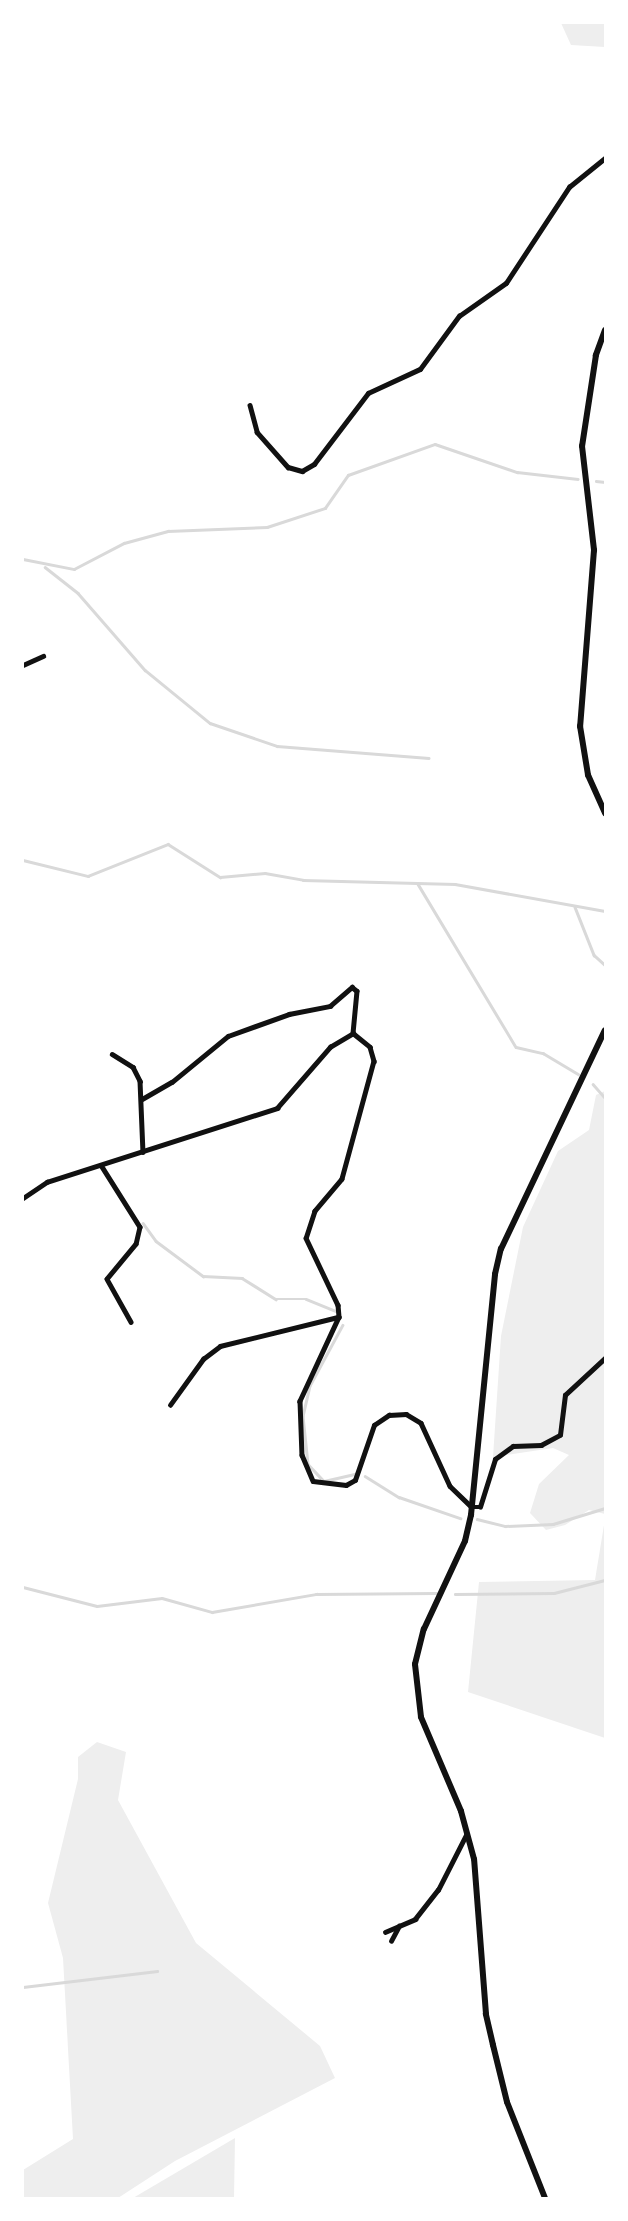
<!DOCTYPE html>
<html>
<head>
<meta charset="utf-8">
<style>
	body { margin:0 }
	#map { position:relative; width:628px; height:2221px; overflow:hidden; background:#fff; font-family:Karla,sans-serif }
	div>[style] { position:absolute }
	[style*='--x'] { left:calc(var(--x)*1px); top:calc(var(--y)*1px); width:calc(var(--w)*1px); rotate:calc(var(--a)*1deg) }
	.green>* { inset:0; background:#eee }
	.stream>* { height:2.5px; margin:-1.25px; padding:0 1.25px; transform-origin:1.25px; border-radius:1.25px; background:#d9d9d9 }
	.minor>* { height:4.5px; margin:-2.25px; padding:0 2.25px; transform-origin:2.25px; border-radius:2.25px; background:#111 }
	.secondary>* { height:6px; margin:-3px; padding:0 3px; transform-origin:3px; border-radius:3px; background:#111 }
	span { translate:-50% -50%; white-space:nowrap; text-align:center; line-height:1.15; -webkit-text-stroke:5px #fff; paint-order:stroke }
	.frame { position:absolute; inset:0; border:24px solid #fff; pointer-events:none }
</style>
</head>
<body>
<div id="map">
	<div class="green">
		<div style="clip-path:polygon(561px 23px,605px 23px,605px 47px,571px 45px)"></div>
		<div style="clip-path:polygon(605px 1091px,605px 1514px,589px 1510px,565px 1525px,546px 1530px,530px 1513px,539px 1484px,569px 1455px,553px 1448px,493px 1457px,501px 1336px,523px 1227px,558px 1151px,589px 1130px,596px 1095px)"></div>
		<div style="clip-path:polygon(605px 1519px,605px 1738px,468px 1692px,479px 1582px,595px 1580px)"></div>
		<div style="clip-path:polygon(97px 1742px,126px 1752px,118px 1800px,196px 1943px,320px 2046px,335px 2078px,175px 2161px,118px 2198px,23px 2198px,23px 2170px,73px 2139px,63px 1958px,48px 1903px,78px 1779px,78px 1757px)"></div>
		<div style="clip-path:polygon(235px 2138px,234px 2198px,133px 2198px)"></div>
	</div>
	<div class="stream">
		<div style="--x:596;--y:481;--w:9;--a:6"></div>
		<div style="--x:23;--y:559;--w:52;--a:11.1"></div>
		<div style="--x:74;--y:569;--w:56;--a:-27.5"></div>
		<div style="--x:124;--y:543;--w:46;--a:-15.3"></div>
		<div style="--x:168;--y:531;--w:99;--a:-2.3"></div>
		<div style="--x:267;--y:527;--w:61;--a:-18.1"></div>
		<div style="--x:325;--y:508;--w:40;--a:-55.1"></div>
		<div style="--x:348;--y:475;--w:92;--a:-19.6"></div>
		<div style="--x:435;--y:444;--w:87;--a:18.9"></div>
		<div style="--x:517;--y:472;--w:61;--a:6.5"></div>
		<div style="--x:45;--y:567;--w:42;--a:38.2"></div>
		<div style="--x:78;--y:593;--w:102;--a:49"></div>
		<div style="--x:145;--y:670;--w:84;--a:39.2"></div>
		<div style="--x:210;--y:723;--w:71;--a:18.9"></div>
		<div style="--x:277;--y:746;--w:152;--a:4.5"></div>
		<div style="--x:23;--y:860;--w:67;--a:13.8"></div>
		<div style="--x:88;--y:876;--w:86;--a:-21.8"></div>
		<div style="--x:168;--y:844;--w:62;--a:32.4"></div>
		<div style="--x:220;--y:877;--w:45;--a:-5.1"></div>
		<div style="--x:265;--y:873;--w:39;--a:10"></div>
		<div style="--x:303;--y:880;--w:152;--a:1.5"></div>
		<div style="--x:455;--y:884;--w:152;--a:10.2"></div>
		<div style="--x:418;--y:884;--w:190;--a:59"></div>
		<div style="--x:516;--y:1047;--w:28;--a:13"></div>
		<div style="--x:543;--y:1053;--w:41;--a:31"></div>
		<div style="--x:575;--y:907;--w:52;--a:68.4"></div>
		<div style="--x:594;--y:955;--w:15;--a:42"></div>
		<div style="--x:593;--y:1084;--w:18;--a:49"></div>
		<div style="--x:143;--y:1223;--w:22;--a:54"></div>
		<div style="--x:156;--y:1241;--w:59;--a:36.7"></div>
		<div style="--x:203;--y:1276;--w:39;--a:3"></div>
		<div style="--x:242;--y:1278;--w:40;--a:32"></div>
		<div style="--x:276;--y:1299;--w:30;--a:0"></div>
		<div style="--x:306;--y:1299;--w:32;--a:22"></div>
		<div style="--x:343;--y:1325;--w:69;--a:118.4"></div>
		<div style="--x:310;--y:1386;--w:31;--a:103"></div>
		<div style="--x:303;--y:1416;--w:48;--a:84.1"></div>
		<div style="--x:308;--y:1464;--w:23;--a:47"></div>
		<div style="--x:324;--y:1481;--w:32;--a:-13"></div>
		<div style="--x:365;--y:1476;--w:40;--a:32"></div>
		<div style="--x:399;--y:1497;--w:65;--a:19"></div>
		<div style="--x:477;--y:1519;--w:29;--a:14"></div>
		<div style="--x:505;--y:1526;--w:48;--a:-2.4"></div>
		<div style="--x:553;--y:1524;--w:54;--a:-17.1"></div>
		<div style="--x:23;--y:1587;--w:76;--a:14.4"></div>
		<div style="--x:97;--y:1606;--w:65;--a:-7"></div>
		<div style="--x:162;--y:1598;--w:52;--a:15.6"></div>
		<div style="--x:212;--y:1612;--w:106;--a:-9.8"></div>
		<div style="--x:316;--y:1594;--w:120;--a:-0.5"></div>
		<div style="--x:455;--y:1594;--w:99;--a:-0.6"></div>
		<div style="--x:554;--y:1593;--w:53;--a:-14.3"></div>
		<div style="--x:23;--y:1987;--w:135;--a:-6.8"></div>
	</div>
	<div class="minor">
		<div style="--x:250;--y:405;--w:28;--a:75"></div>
		<div style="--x:257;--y:432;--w:47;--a:48.5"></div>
		<div style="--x:288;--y:467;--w:15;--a:16"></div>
		<div style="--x:302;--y:471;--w:14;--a:-30"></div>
		<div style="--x:314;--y:464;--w:89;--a:-52.7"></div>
		<div style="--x:368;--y:393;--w:57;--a:-24.8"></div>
		<div style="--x:420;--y:369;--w:66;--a:-53.7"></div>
		<div style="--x:459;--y:316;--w:57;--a:-35.1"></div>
		<div style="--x:506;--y:283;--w:115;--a:-56.7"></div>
		<div style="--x:569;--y:187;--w:46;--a:-38.9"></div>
		<div style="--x:23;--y:665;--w:22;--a:-24"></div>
		<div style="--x:112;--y:1054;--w:25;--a:32"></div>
		<div style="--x:133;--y:1067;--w:16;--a:63"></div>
		<div style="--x:140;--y:1081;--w:71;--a:87.6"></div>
		<div style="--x:142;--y:1099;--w:34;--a:-30"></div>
		<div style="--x:172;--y:1082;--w:72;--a:-39.4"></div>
		<div style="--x:228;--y:1036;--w:65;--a:-19.8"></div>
		<div style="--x:289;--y:1014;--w:42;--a:-11"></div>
		<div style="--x:330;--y:1006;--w:29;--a:-41"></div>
		<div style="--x:352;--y:987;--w:6;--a:39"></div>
		<div style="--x:357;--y:991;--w:42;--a:95.4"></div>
		<div style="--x:101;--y:1165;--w:73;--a:57.8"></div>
		<div style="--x:140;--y:1227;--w:17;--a:103"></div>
		<div style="--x:136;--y:1244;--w:45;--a:129.6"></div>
		<div style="--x:107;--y:1279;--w:49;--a:60.8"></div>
		<div style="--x:23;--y:1198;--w:29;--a:-34"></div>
		<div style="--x:47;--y:1182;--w:242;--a:-17.8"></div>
		<div style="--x:277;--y:1108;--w:81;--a:-49"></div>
		<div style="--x:330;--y:1047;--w:27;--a:-31"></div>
		<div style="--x:353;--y:1033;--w:22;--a:39"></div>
		<div style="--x:370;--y:1047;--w:15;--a:74"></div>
		<div style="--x:374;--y:1061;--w:122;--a:105.2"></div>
		<div style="--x:342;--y:1179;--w:42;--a:130.2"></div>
		<div style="--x:315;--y:1211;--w:28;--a:108"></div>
		<div style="--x:306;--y:1238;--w:74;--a:64.5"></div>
		<div style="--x:338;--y:1305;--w:12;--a:85"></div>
		<div style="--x:339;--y:1317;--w:93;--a:114.9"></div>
		<div style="--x:300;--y:1401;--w:54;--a:87.9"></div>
		<div style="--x:302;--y:1455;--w:28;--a:67"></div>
		<div style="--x:313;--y:1481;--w:33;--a:7"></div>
		<div style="--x:346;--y:1485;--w:10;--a:-29"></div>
		<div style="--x:355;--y:1480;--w:58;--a:-70.9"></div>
		<div style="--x:374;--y:1425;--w:18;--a:-34"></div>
		<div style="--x:389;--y:1415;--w:17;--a:-3"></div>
		<div style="--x:406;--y:1414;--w:17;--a:31"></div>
		<div style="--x:421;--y:1423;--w:69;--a:65.3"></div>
		<div style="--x:450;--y:1486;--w:30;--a:44"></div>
		<div style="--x:472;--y:1507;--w:8;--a:0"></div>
		<div style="--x:480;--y:1507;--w:50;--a:-72.6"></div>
		<div style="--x:495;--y:1459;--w:22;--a:-36"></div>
		<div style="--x:513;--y:1446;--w:28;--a:-2"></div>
		<div style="--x:541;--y:1445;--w:21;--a:-28"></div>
		<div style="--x:560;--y:1435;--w:40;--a:-82.9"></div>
		<div style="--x:565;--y:1395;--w:54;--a:-42.8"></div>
		<div style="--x:170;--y:1405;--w:57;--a:-54.3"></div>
		<div style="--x:203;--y:1359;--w:21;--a:-37"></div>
		<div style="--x:220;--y:1346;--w:122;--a:-13.8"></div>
		<div style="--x:385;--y:1932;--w:33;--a:-23"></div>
		<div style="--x:415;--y:1919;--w:37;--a:-52"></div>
		<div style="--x:438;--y:1890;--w:62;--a:-63"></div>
		<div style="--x:391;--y:1941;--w:17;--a:-62"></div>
	</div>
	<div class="secondary">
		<div style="--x:605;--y:330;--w:27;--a:110"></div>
		<div style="--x:596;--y:355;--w:92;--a:98.7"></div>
		<div style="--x:582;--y:446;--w:105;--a:83.4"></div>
		<div style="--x:594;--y:550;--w:177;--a:94.5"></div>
		<div style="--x:580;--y:726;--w:50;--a:80.7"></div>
		<div style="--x:588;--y:775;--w:42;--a:65.9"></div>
		<div style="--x:545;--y:2198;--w:103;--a:-111.6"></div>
		<div style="--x:507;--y:2102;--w:59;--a:-103.8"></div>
		<div style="--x:493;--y:2045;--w:32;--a:-103"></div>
		<div style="--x:486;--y:2014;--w:155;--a:-94.4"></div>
		<div style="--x:474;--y:1859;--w:50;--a:-105.2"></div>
		<div style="--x:461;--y:1811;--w:102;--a:-113.1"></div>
		<div style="--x:421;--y:1717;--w:53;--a:-96.5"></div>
		<div style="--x:415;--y:1664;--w:36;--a:-76"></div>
		<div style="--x:424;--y:1629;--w:97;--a:-65"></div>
		<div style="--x:465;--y:1541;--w:27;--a:-77"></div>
		<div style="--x:471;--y:1515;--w:242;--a:-84.3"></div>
		<div style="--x:495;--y:1274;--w:26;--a:-77"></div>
		<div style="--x:501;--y:1249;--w:242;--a:-64.6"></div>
	</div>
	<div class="frame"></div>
</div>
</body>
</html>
